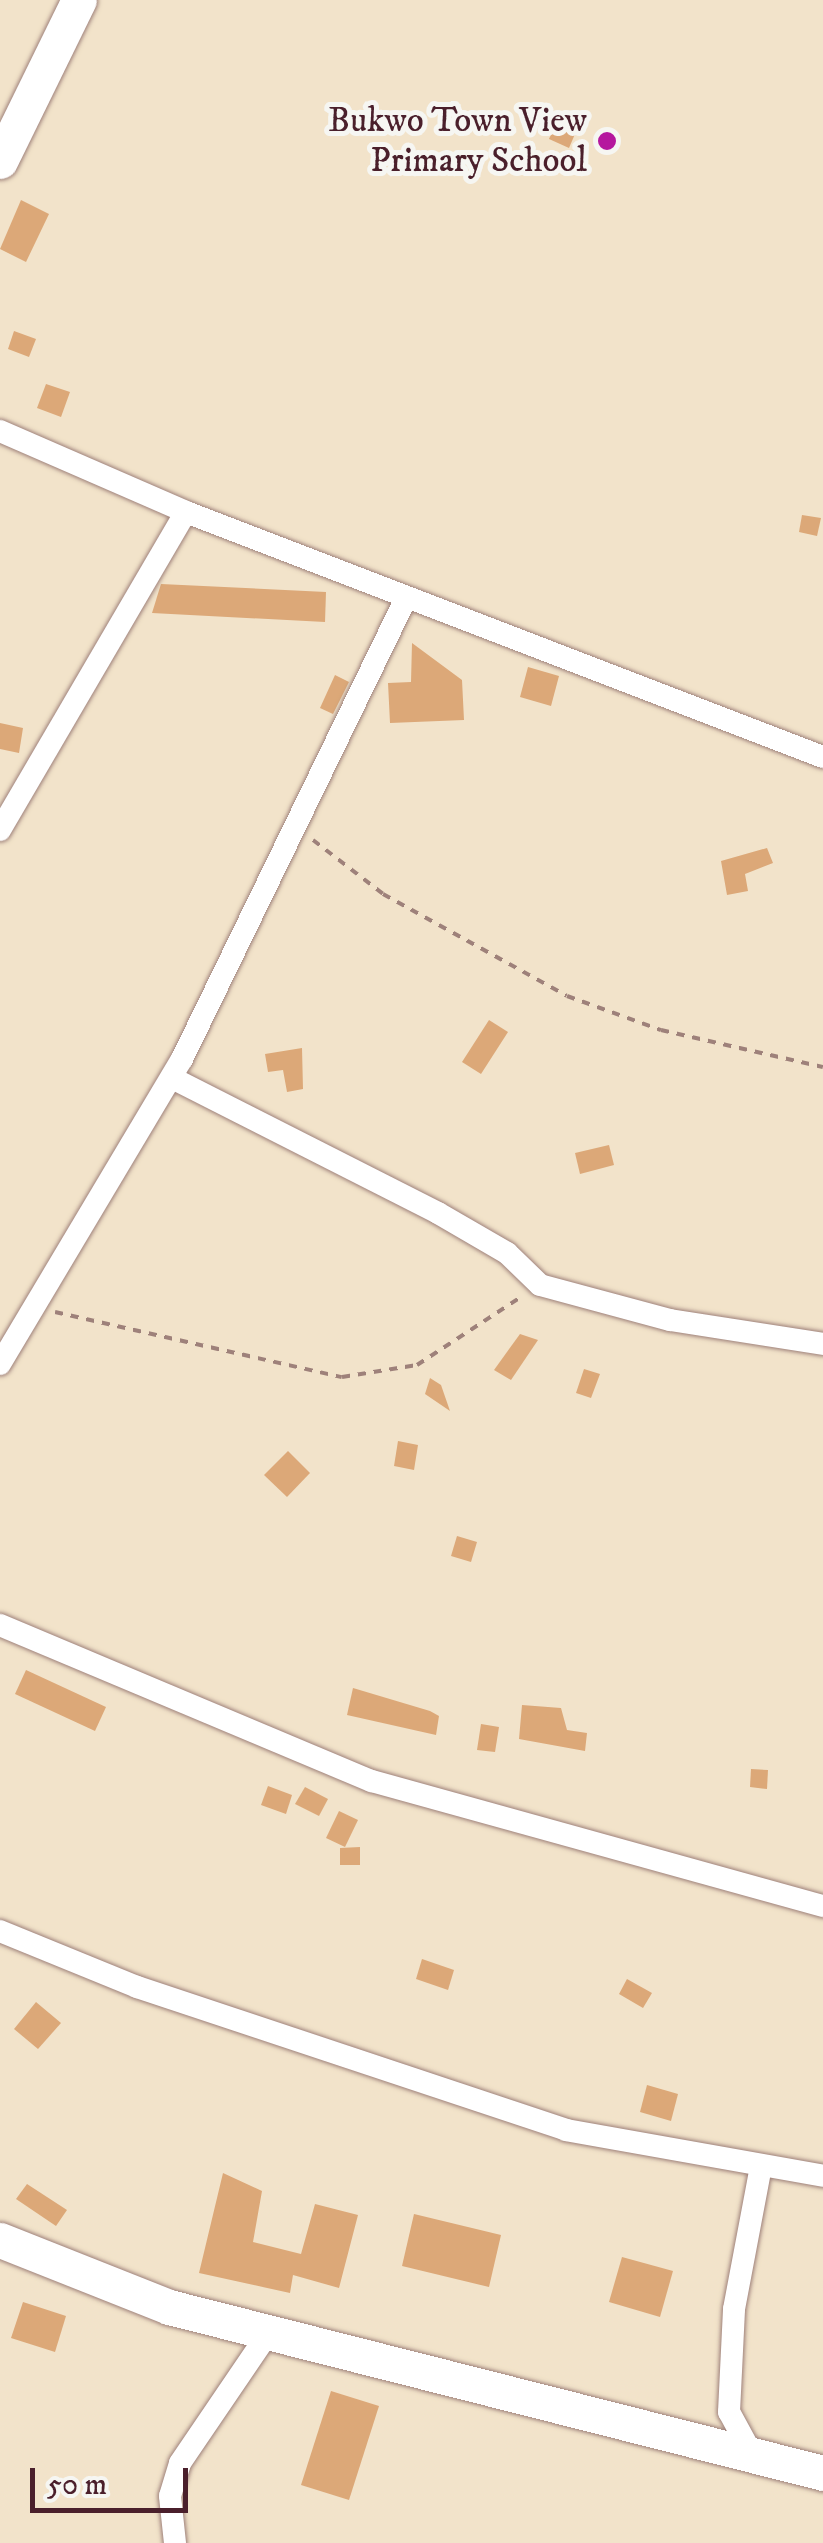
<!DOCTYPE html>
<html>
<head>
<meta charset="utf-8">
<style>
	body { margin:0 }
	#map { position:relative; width:823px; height:2543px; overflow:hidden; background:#f2e3ca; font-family:"IM FELL DW Pica",serif }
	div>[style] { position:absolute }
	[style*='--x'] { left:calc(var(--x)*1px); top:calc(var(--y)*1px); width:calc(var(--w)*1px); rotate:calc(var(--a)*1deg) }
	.building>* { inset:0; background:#dca878 }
	.path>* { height:4px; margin-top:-2px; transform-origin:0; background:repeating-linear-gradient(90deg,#9e817a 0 8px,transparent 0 16px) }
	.roads { filter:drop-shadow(0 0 2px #9e817a) drop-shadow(0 0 2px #9e817a) }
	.minor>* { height:22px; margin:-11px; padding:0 11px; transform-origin:11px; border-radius:11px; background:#fff }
	.primary>* { height:35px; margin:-17.5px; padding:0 17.5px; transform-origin:17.5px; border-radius:17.5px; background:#fff }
	.dots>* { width:28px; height:28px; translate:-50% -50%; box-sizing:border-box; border:5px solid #f6f6f2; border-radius:50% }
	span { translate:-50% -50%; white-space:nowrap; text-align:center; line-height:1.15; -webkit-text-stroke:10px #f6f6f2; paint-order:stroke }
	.poi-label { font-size:35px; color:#4a1f2b }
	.right { translate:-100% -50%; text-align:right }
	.scale { position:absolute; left:30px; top:2468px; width:158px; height:45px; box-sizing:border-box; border:5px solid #4a1f2b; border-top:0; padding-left:12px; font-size:30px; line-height:35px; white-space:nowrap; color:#4a1f2b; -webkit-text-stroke:8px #f6f6f2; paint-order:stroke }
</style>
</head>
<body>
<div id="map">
	<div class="building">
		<div style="clip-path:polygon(558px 119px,578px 127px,569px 148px,549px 139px)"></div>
		<div style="clip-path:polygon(21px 200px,49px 214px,26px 262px,0 249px)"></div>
		<div style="clip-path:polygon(14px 331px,36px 339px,29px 357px,8px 349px)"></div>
		<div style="clip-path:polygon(46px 384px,70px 392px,61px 417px,37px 408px)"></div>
		<div style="clip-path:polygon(802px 515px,821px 518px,817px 536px,799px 532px)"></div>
		<div style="clip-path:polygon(161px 584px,326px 592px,325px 622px,152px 613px)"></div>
		<div style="clip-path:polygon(412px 643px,462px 680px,464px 720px,390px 723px,388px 683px,411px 682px)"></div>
		<div style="clip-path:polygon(528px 667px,559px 676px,551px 706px,520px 697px)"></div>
		<div style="clip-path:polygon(335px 675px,349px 682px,333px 714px,320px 708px)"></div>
		<div style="clip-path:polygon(0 723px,23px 728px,19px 753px,0 749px)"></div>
		<div style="clip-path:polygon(767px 848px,773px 863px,745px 874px,748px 891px,727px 895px,721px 861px)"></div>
		<div style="clip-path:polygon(489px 1020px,508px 1032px,481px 1074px,462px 1062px)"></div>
		<div style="clip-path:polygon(302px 1048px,303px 1089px,287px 1092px,283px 1070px,268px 1072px,265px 1054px)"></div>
		<div style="clip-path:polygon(609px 1145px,614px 1165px,580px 1174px,575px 1153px)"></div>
		<div style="clip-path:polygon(520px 1334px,538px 1340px,511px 1380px,494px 1370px)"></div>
		<div style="clip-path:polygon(584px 1369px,600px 1374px,591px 1398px,576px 1393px)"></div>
		<div style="clip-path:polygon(430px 1378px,441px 1385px,450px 1411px,425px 1394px)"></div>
		<div style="clip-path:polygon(398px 1441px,418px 1445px,414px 1470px,394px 1466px)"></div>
		<div style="clip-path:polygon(288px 1451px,310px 1473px,287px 1497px,264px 1475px)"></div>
		<div style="clip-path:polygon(457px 1536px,477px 1542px,471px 1562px,451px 1556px)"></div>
		<div style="clip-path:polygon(26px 1670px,106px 1707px,95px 1731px,15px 1694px)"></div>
		<div style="clip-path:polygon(353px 1688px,430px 1711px,439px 1716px,436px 1735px,347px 1715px)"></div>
		<div style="clip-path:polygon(522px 1705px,561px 1708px,567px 1730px,587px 1733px,585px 1751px,519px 1739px)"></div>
		<div style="clip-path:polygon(481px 1724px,499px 1727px,495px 1752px,477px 1750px)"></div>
		<div style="clip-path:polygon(751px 1769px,768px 1770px,767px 1789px,750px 1787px)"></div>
		<div style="clip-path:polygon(268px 1786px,292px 1795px,286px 1814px,261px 1805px)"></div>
		<div style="clip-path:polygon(305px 1787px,328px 1799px,319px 1816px,295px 1804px)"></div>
		<div style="clip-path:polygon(339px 1811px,358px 1820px,345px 1847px,326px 1838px)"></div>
		<div style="clip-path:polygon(360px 1847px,360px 1865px,340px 1865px,340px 1848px)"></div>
		<div style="clip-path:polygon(422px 1959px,454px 1970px,448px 1990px,416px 1979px)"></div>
		<div style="clip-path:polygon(627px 1979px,652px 1993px,643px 2008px,619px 1994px)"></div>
		<div style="clip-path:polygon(36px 2002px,61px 2023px,38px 2049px,14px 2029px)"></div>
		<div style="clip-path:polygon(647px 2085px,678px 2094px,671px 2121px,640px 2112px)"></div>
		<div style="clip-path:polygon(223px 2173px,262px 2191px,253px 2242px,301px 2254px,315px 2204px,358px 2215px,339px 2288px,293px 2275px,290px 2293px,199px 2273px)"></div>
		<div style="clip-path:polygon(27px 2184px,67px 2210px,56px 2226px,16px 2199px)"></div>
		<div style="clip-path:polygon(414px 2214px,501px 2235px,489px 2287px,402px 2266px)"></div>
		<div style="clip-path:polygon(622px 2257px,673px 2271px,660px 2317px,609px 2302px)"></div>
		<div style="clip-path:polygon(23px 2302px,66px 2316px,55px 2352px,11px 2338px)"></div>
		<div style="clip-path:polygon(331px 2391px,379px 2406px,349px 2500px,301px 2485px)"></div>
	</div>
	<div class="path">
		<div style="--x:313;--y:840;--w:88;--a:37.6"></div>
		<div style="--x:383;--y:894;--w:210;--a:29"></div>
		<div style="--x:567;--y:996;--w:100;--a:19.9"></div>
		<div style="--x:661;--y:1030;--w:166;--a:12.9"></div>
		<div style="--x:55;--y:1312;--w:294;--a:12.8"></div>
		<div style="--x:342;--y:1377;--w:76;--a:-9.1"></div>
		<div style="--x:417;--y:1365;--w:124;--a:-33.2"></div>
	</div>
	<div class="roads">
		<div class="minor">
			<div style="--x:0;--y:431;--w:203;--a:23.5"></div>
			<div style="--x:186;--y:512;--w:682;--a:21.04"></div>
			<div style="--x:0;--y:830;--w:368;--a:-59.7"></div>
			<div style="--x:172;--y:1078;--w:298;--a:26.9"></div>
			<div style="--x:438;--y:1213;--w:80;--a:30.1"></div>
			<div style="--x:507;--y:1253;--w:46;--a:44.1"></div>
			<div style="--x:540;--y:1285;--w:135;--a:15.1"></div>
			<div style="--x:670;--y:1320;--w:155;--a:8.9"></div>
			<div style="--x:0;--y:1364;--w:355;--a:-59.2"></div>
			<div style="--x:182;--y:1059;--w:513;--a:-64.08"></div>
			<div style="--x:0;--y:1625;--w:403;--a:22.8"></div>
			<div style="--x:372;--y:1781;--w:468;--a:15.5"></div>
			<div style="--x:0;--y:1931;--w:148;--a:22.2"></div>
			<div style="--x:137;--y:1987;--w:452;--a:18.4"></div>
			<div style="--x:566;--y:2130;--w:261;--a:10.1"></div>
			<div style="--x:753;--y:2456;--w:50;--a:-118.6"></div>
			<div style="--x:729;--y:2412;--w:103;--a:-87.2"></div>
			<div style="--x:734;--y:2309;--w:146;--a:-79.3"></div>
			<div style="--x:175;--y:2543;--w:47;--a:-96.1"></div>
			<div style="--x:170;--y:2496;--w:34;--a:-73"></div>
			<div style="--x:180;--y:2463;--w:162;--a:-55.8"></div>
		</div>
		<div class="primary">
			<div style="--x:0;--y:161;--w:179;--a:-63.9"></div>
			<div style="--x:0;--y:2240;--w:182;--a:21.6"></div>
			<div style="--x:169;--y:2307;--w:675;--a:14.24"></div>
		</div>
	</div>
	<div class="dots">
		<div style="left:607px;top:141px;background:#b5179e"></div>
	</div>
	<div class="poi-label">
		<span class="right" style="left:587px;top:141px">Bukwo Town View<br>Primary School</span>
	</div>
	<div class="scale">50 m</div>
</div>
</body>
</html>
